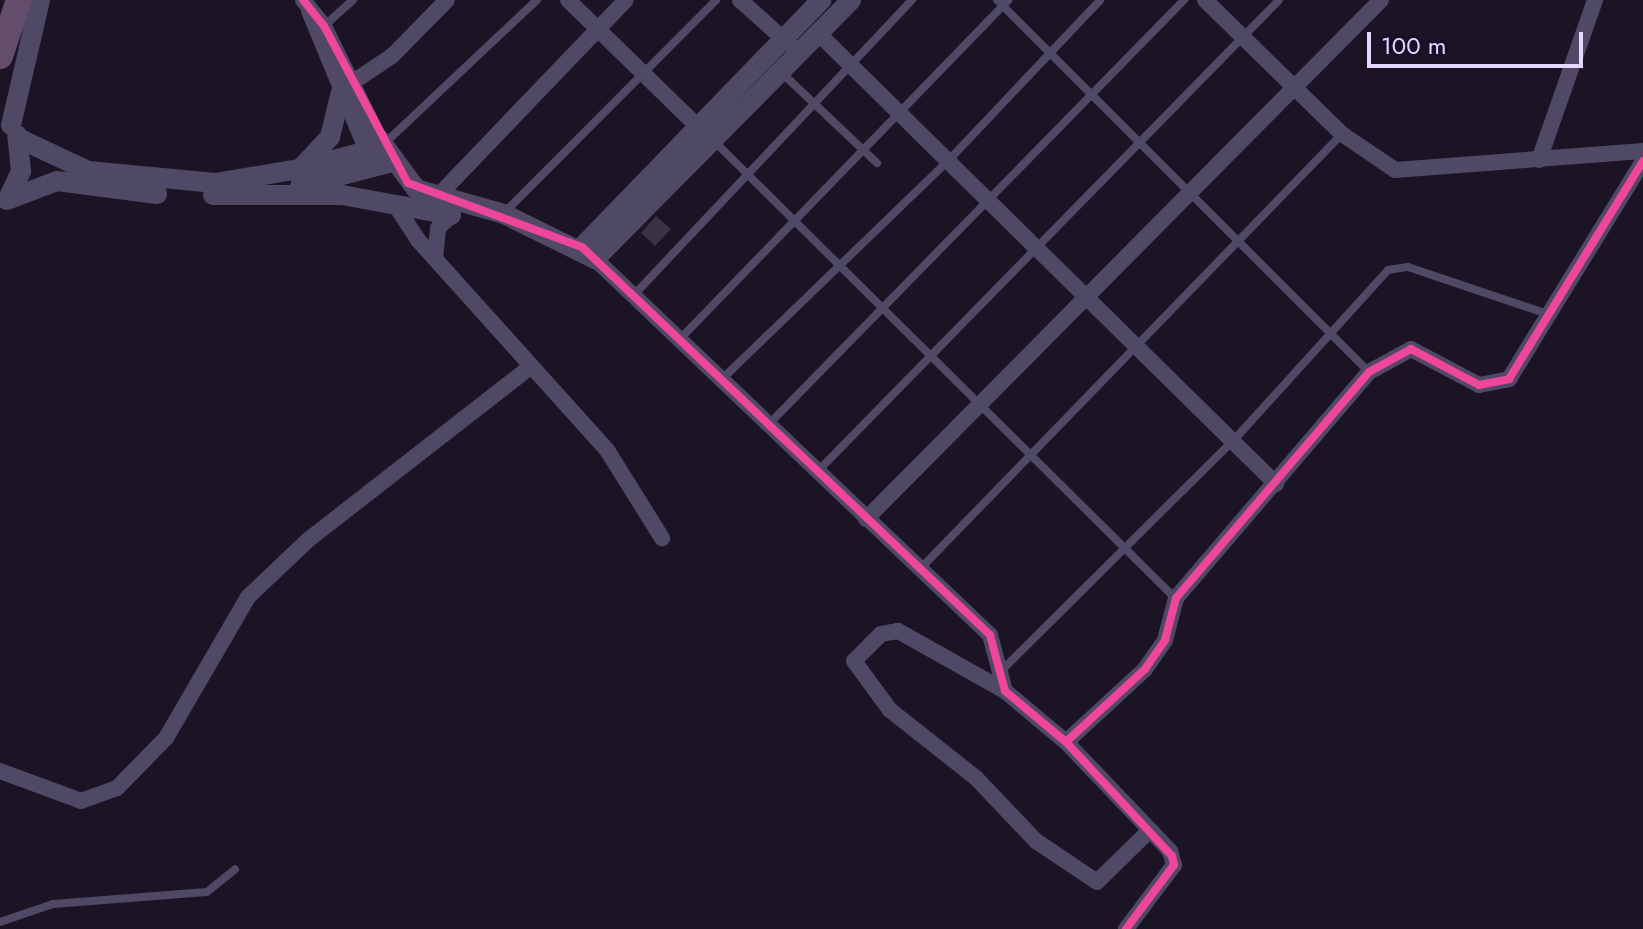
<!DOCTYPE html>
<html>
<head>
<meta charset="utf-8">
<style>
	body { margin:0 }
	#map { position:relative; width:1643px; height:929px; overflow:hidden; background:#1a1425; font-family:Jost,sans-serif }
	div>[style] { position:absolute }
	[style*='--x'] { left:calc(var(--x)*1px); top:calc(var(--y)*1px); width:calc(var(--w)*1px); rotate:calc(var(--a)*1deg) }
	.building>* { inset:0; background:#3a3246 }
	.service>* { height:8px; margin:-4px; padding:0 4px; transform-origin:4px; border-radius:4px; background:#504966 }
	.minor>* { height:16px; margin:-8px; padding:0 8px; transform-origin:8px; border-radius:8px; background:#504966 }
	.tertiary>* { height:20px; margin:-10px; padding:0 10px; transform-origin:10px; border-radius:10px; background:#504966 }
	.trunk>* { height:26px; margin:-13px; padding:0 13px; transform-origin:13px; border-radius:13px; background:#634d6a }
	.cycleway>* { height:8px; margin:-4px; padding:0 4px; transform-origin:4px; border-radius:4px; background:#ed469a }
	span { translate:-50% -50%; white-space:nowrap; text-align:center; line-height:1.15; -webkit-text-stroke:8px #190e2b; paint-order:stroke }
	.scale { position:absolute; left:1367px; top:32px; width:216px; height:36px; box-sizing:border-box; border:4px solid #e5d8ff; border-top:0; padding-left:10px; font-size:24px; line-height:28px; white-space:nowrap; color:#e5d8ff; -webkit-text-stroke:6px #190e2b; paint-order:stroke }
</style>
</head>
<body>
<div id="map">
	<div class="building">
		<div style="clip-path:polygon(656px 216px,671px 229px,655px 246px,641px 233px)"></div>
	</div>
	<div class="service">
		<div style="--x:997;--y:0;--w:526;--a:45"></div>
		<div style="--x:324;--y:26;--w:39;--a:-42"></div>
		<div style="--x:782;--y:73;--w:131;--a:43.5"></div>
		<div style="--x:713;--y:140;--w:651;--a:44.75"></div>
		<div style="--x:384;--y:144;--w:210;--a:-43.3"></div>
		<div style="--x:505;--y:212;--w:299;--a:-45.1"></div>
		<div style="--x:633;--y:296;--w:407;--a:-46.7"></div>
		<div style="--x:678;--y:341;--w:475;--a:-45.9"></div>
		<div style="--x:720;--y:381;--w:317;--a:-44"></div>
		<div style="--x:948;--y:161;--w:221;--a:-46.6"></div>
		<div style="--x:768;--y:425;--w:595;--a:-45.61"></div>
		<div style="--x:817;--y:472;--w:660;--a:-45.61"></div>
		<div style="--x:920;--y:569;--w:606;--a:-45.87"></div>
		<div style="--x:1001;--y:671;--w:327;--a:-44.8"></div>
		<div style="--x:1233;--y:441;--w:231;--a:-47.8"></div>
		<div style="--x:1388;--y:270;--w:20;--a:-9"></div>
		<div style="--x:1408;--y:267;--w:148;--a:18.6"></div>
		<div style="--x:0;--y:922;--w:56;--a:-18.8"></div>
		<div style="--x:53;--y:904;--w:154;--a:-4.5"></div>
		<div style="--x:207;--y:892;--w:36;--a:-39"></div>
	</div>
	<div class="minor">
		<div style="--x:303;--y:0;--w:33;--a:51"></div>
		<div style="--x:324;--y:26;--w:127;--a:63.8"></div>
		<div style="--x:568;--y:0;--w:185;--a:44.3"></div>
		<div style="--x:740;--y:0;--w:69;--a:42"></div>
		<div style="--x:1205;--y:0;--w:192;--a:44.4"></div>
		<div style="--x:1342;--y:134;--w:64;--a:34.2"></div>
		<div style="--x:1395;--y:170;--w:249;--a:-4.4"></div>
		<div style="--x:309;--y:11;--w:152;--a:67.5"></div>
		<div style="--x:818;--y:33;--w:643;--a:44.56"></div>
		<div style="--x:353;--y:82;--w:47;--a:-33.7"></div>
		<div style="--x:392;--y:56;--w:78;--a:-45.5"></div>
		<div style="--x:1539;--y:160;--w:170;--a:-70.7"></div>
		<div style="--x:436;--y:198;--w:274;--a:-46.2"></div>
		<div style="--x:394;--y:203;--w:44;--a:57"></div>
		<div style="--x:418;--y:240;--w:283;--a:48"></div>
		<div style="--x:607;--y:450;--w:104;--a:58"></div>
		<div style="--x:435;--y:258;--w:30;--a:-84"></div>
		<div style="--x:438;--y:228;--w:19;--a:-43"></div>
		<div style="--x:595;--y:259;--w:545;--a:43.59"></div>
		<div style="--x:990;--y:635;--w:58;--a:75"></div>
		<div style="--x:1005;--y:691;--w:80;--a:39.9"></div>
		<div style="--x:1066;--y:742;--w:151;--a:46.3"></div>
		<div style="--x:1170;--y:851;--w:15;--a:74"></div>
		<div style="--x:1174;--y:865;--w:80;--a:126.9"></div>
		<div style="--x:866;--y:519;--w:731;--a:-45.22"></div>
		<div style="--x:1005;--y:691;--w:123;--a:-150.7"></div>
		<div style="--x:898;--y:631;--w:17;--a:170"></div>
		<div style="--x:881;--y:634;--w:38;--a:135"></div>
		<div style="--x:854;--y:661;--w:61;--a:53.7"></div>
		<div style="--x:890;--y:710;--w:110;--a:38.3"></div>
		<div style="--x:976;--y:778;--w:87;--a:46.4"></div>
		<div style="--x:1036;--y:841;--w:73;--a:33.9"></div>
		<div style="--x:1097;--y:882;--w:74;--a:-44.5"></div>
		<div style="--x:1066;--y:742;--w:108;--a:-42.7"></div>
		<div style="--x:1145;--y:669;--w:35;--a:-55"></div>
		<div style="--x:1165;--y:640;--w:43;--a:-75.3"></div>
		<div style="--x:1176;--y:598;--w:297;--a:-49.5"></div>
		<div style="--x:1369;--y:372;--w:48;--a:-28.7"></div>
		<div style="--x:1411;--y:349;--w:77;--a:27.9"></div>
		<div style="--x:1479;--y:385;--w:31;--a:-11"></div>
		<div style="--x:1509;--y:379;--w:256;--a:-58.4"></div>
		<div style="--x:0;--y:771;--w:86;--a:20.3"></div>
		<div style="--x:81;--y:801;--w:38;--a:-20"></div>
		<div style="--x:117;--y:788;--w:70;--a:-45.6"></div>
		<div style="--x:166;--y:738;--w:163;--a:-59.8"></div>
		<div style="--x:248;--y:597;--w:83;--a:-43.5"></div>
		<div style="--x:308;--y:540;--w:281;--a:-37.9"></div>
	</div>
	<div class="tertiary">
		<div style="--x:11;--y:125;--w:128;--a:-76.9"></div>
		<div style="--x:18;--y:138;--w:77;--a:25.2"></div>
		<div style="--x:88;--y:171;--w:128;--a:5.4"></div>
		<div style="--x:215;--y:183;--w:86;--a:-9.4"></div>
		<div style="--x:300;--y:169;--w:69;--a:-15"></div>
		<div style="--x:367;--y:151;--w:17;--a:-40"></div>
		<div style="--x:380;--y:140;--w:61;--a:53.7"></div>
		<div style="--x:416;--y:189;--w:91;--a:15.9"></div>
		<div style="--x:504;--y:214;--w:102;--a:26.3"></div>
		<div style="--x:595;--y:259;--w:364;--a:-45.3"></div>
		<div style="--x:302;--y:167;--w:41;--a:-47"></div>
		<div style="--x:330;--y:137;--w:46;--a:-76.3"></div>
		<div style="--x:300;--y:186;--w:95;--a:-14.6"></div>
		<div style="--x:213;--y:195;--w:129;--a:0"></div>
		<div style="--x:342;--y:195;--w:111;--a:10.4"></div>
		<div style="--x:8;--y:199;--w:31;--a:-65"></div>
		<div style="--x:21;--y:171;--w:36;--a:-96"></div>
		<div style="--x:7;--y:200;--w:53;--a:-20.8"></div>
		<div style="--x:57;--y:181;--w:101;--a:7.4"></div>
		<div style="--x:582;--y:247;--w:344;--a:-45.9"></div>
	</div>
	<div class="trunk">
		<div style="--x:0;--y:56;--w:59;--a:-71.3"></div>
	</div>
	<div class="cycleway">
		<div style="--x:303;--y:0;--w:33;--a:51"></div>
		<div style="--x:324;--y:26;--w:178;--a:61.9"></div>
		<div style="--x:408;--y:183;--w:185;--a:20.2"></div>
		<div style="--x:582;--y:247;--w:563;--a:43.56"></div>
		<div style="--x:990;--y:635;--w:58;--a:75"></div>
		<div style="--x:1005;--y:691;--w:80;--a:39.9"></div>
		<div style="--x:1066;--y:742;--w:156;--a:47.1"></div>
		<div style="--x:1172;--y:856;--w:9;--a:77"></div>
		<div style="--x:1174;--y:865;--w:80;--a:126.9"></div>
		<div style="--x:1066;--y:742;--w:108;--a:-42.7"></div>
		<div style="--x:1145;--y:669;--w:35;--a:-55"></div>
		<div style="--x:1165;--y:640;--w:43;--a:-75.3"></div>
		<div style="--x:1176;--y:598;--w:297;--a:-49.5"></div>
		<div style="--x:1369;--y:372;--w:48;--a:-28.7"></div>
		<div style="--x:1411;--y:349;--w:77;--a:27.9"></div>
		<div style="--x:1479;--y:385;--w:31;--a:-11"></div>
		<div style="--x:1509;--y:379;--w:256;--a:-58.4"></div>
	</div>
	<div class="scale">100 m</div>
</div>
</body>
</html>
